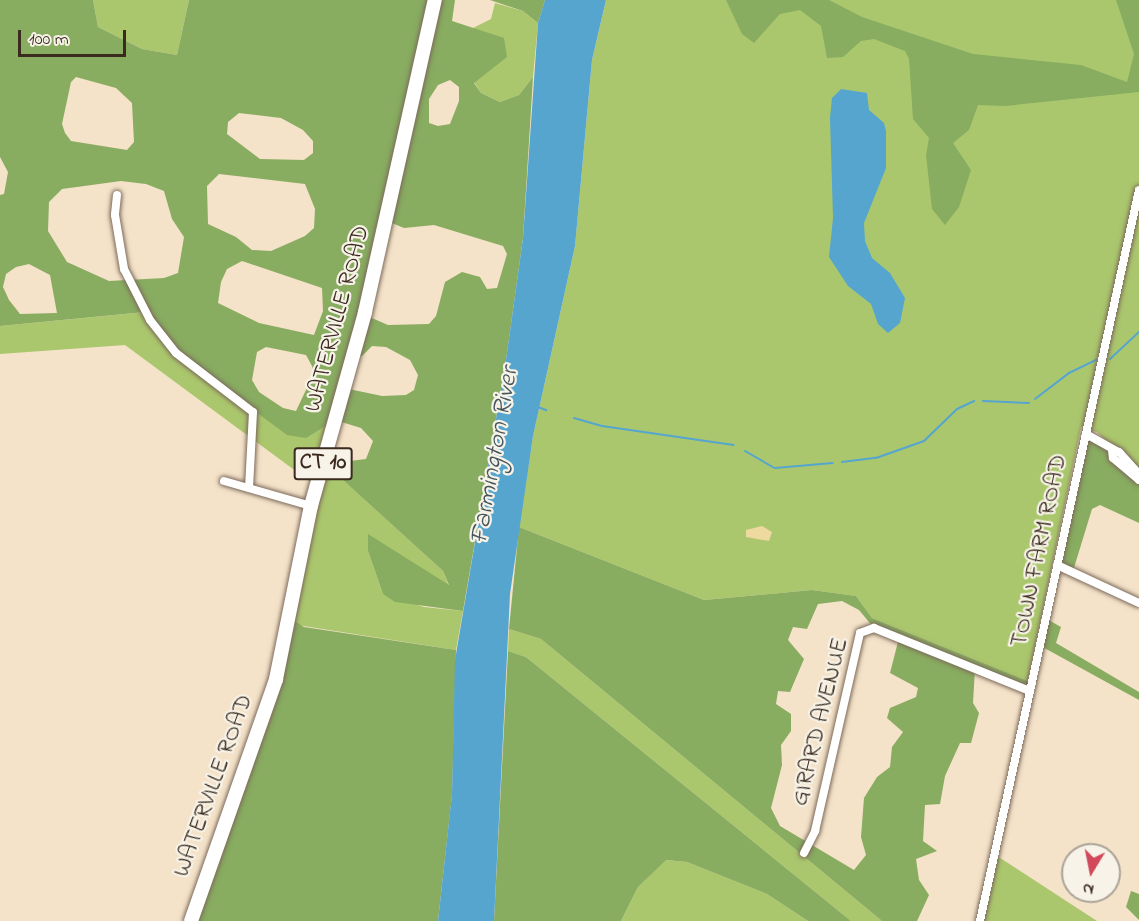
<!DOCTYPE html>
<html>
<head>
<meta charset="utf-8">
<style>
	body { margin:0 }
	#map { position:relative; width:1139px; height:921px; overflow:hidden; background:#f4e2c9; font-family:"Indie Flower",sans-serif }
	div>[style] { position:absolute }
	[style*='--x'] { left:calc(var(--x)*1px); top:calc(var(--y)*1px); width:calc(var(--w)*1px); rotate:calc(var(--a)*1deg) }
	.green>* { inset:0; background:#abc76d }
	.forest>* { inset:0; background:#88ac60 }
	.sand>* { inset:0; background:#eeda9e }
	.water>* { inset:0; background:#55a5cf }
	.stream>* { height:2px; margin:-1px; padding:0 1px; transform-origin:1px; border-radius:1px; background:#55a5cf }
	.roads { filter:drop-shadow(0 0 2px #7c6a5a) drop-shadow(0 0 2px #7c6a5a) }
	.street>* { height:8px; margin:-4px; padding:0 4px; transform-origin:4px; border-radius:4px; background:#fff }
	.highway>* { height:14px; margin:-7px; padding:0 7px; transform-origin:7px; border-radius:7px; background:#fff }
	span { translate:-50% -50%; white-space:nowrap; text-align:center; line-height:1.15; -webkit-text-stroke:4.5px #f7f3e8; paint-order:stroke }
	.shield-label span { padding:2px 4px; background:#f7f3e8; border:2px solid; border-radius:4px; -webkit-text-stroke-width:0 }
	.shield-label { font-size:22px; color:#3b2a1e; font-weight:700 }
	.street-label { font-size:24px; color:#3b2a1e }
	.water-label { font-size:26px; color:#44555c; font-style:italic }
	.north { position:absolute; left:1061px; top:843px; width:60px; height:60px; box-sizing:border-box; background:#f7f3e8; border:2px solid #aca397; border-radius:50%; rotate:190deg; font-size:16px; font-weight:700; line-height:24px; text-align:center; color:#3b2a1e }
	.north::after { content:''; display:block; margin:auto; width:21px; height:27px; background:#d1495b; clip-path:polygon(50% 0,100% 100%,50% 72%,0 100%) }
	.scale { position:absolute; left:18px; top:30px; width:108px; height:27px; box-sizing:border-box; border:3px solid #3b2a1e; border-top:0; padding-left:8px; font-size:18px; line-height:21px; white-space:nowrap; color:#3b2a1e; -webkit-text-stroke:4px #f7f3e8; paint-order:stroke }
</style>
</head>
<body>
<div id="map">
	<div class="green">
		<div style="clip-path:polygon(93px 0,189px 0,177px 55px,142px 49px,98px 27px)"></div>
		<div style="clip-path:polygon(606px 0,1139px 0,1139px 471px,1097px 432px,1081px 427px,1028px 681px,872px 618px,856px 596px,812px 590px,704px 600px,519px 527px,533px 436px,575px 246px,592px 60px)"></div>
		<div style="clip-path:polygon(495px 3px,523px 11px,538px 23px,533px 77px,519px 95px,500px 102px,481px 93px,474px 82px,487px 72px,473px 28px,491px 19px)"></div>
		<div style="clip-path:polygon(146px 312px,253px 412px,327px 426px,323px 462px,443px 571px,449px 586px,368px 535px,368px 551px,383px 594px,424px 607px,463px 611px,456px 650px,297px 625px,293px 620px,316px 486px,125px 345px,0 354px,0 326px)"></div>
		<div style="clip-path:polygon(509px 629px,541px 639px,882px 921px,851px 921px,526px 657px,508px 651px)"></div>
		<div style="clip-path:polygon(994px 854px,1097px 921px,980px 921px)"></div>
		<div style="clip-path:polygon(665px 860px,687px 862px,767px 894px,808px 921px,621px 921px,638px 887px)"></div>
	</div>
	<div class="forest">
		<div style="clip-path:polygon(evenodd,0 0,93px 0,98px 27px,142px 49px,177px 55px,189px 0,455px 0,452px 21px,504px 38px,507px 57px,474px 83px,481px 93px,500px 102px,519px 95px,533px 77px,523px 238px,506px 360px,463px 611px,395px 602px,383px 594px,368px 551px,368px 534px,449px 585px,443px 571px,323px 462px,325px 454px,350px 461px,366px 459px,373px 441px,361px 428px,335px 420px,306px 438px,287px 435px,176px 353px,145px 312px,0 326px,0 195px,4px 194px,8px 172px,0 157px,0 0,76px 77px,116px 88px,132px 103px,134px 142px,127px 150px,71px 141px,65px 133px,62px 124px,71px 82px,76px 77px,0 0,450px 80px,459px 87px,459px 101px,450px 124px,438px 126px,429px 123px,429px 99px,438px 85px,450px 80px,0 0,239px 113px,281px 118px,303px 130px,313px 141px,313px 153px,304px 160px,260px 159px,227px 134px,228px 122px,239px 113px,0 0,219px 174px,305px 184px,315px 209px,314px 228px,305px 236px,271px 251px,252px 250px,236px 237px,208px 224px,207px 186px,219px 174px,0 0,121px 181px,146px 184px,164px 191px,172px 219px,184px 237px,178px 273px,164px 278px,109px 281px,67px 262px,48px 231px,49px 202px,62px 189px,121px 181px,0 0,387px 221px,404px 228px,434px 225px,503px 246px,507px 254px,497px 288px,487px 289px,480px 277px,462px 272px,445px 282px,436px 316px,429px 324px,388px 325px,365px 315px,387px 221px,0 0,242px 261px,322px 288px,323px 311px,314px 335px,259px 323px,218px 303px,221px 282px,227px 269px,242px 261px,0 0,29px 264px,50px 275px,57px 313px,20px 314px,9px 300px,3px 287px,6px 274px,16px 267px,29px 264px,0 0,372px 346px,386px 347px,410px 360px,418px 375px,414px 390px,406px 395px,382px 396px,344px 388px,352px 357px,362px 356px,372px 346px,0 0,266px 347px,306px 355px,312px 366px,314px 373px,296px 411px,283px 408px,259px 392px,252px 380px,257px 352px,266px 347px)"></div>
		<div style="clip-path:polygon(490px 0,545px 0,538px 23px,523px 11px)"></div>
		<div style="clip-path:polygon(726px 0,829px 0,862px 17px,973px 54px,1081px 65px,1127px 82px,1134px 54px,1116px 0,1139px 0,1139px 92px,1005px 106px,978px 105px,969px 130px,953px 143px,971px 170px,959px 207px,945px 225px,932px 209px,926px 155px,929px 138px,913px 119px,909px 59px,905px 51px,874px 39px,861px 41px,843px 57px,827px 58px,821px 26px,800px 10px,780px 14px,754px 43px,742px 34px)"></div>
		<div style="clip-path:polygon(1086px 434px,1112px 451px,1113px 458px,1139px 480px,1139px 523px,1100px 505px,1092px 509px,1073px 571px,1057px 565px)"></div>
		<div style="clip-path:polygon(evenodd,519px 527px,704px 600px,812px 590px,856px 596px,872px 618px,1028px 681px,1030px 691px,975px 669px,973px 703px,979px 713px,971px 743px,960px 743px,945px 776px,940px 804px,925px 805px,923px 841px,937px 851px,916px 859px,919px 880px,929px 895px,917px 921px,882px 921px,541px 639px,509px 629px,519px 527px,842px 601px,859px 610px,874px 628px,899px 638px,890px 673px,918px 688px,916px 697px,890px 708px,887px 718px,903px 732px,892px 747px,890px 767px,877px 777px,864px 798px,861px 837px,866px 855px,854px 870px,780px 826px,771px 808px,782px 765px,781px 745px,791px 731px,791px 714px,776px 704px,778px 691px,790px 692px,804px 659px,788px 640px,793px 627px,807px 629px,818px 604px,842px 601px)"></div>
		<div style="clip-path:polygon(1045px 618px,1061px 627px,1056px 643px,1139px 692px,1139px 700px,1039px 645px)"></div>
		<div style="clip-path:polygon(293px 620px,304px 627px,456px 650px,452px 795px,438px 921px,191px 921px)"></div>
		<div style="clip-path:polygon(508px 651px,526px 657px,851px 921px,808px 921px,767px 894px,687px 862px,666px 860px,638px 887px,621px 921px,494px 921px)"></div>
		<div style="clip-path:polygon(1131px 891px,1139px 894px,1139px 920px,1126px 907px)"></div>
	</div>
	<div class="sand">
		<div style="clip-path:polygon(762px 526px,772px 532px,769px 541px,746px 537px,746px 530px)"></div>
	</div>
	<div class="water">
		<div style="clip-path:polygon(545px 0,606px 0,592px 60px,575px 246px,533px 436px,510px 594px,494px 921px,438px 921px,452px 794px,455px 660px,506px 360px,523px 238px,538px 23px)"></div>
		<div style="clip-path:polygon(841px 89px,867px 93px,869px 110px,884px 123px,886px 131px,886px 168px,864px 223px,865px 241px,872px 258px,890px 273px,905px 298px,900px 323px,888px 333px,878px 324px,871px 304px,848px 286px,829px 257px,833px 218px,830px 118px,832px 98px)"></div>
	</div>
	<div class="stream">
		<div style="--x:1110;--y:359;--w:40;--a:-43"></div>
		<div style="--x:1035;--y:399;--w:43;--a:-37.4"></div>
		<div style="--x:1069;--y:373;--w:30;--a:-26"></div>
		<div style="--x:983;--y:401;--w:46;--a:2.5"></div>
		<div style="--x:538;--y:407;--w:9;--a:21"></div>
		<div style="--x:574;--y:418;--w:29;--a:16"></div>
		<div style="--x:602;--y:426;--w:133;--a:8.2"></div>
		<div style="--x:745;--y:451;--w:34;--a:30"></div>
		<div style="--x:775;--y:468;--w:58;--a:-4.9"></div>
		<div style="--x:842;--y:462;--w:34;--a:-7"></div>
		<div style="--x:876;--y:458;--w:51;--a:-19.5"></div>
		<div style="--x:924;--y:441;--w:46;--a:-44.1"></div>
		<div style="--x:957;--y:409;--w:19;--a:-25"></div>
	</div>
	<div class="roads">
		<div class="street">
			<div style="--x:117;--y:195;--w:20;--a:96"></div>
			<div style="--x:115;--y:215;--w:55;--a:80.5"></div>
			<div style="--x:124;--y:269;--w:57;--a:63"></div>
			<div style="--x:150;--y:320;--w:42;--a:51.8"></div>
			<div style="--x:176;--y:353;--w:97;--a:37.5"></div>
			<div style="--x:253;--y:412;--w:76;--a:93"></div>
			<div style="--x:1086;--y:434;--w:38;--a:29"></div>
			<div style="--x:1119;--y:452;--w:30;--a:48"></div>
			<div style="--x:1139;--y:474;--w:6;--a:90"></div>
			<div style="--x:1112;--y:451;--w:7;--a:82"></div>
			<div style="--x:1113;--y:458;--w:34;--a:40"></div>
			<div style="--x:224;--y:481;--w:91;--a:16"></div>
			<div style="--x:1057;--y:565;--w:90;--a:24.9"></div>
			<div style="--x:804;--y:853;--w:25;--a:-63"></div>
			<div style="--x:815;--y:831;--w:203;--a:-77.2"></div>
			<div style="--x:860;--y:633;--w:15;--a:-20"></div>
			<div style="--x:874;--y:628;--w:168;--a:22"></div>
			<div style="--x:980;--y:921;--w:748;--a:-77.73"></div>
		</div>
		<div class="highway">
			<div style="--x:191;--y:921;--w:256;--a:-70.6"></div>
			<div style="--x:276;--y:679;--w:177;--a:-78.6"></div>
			<div style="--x:311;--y:506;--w:201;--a:-74.4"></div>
			<div style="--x:365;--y:312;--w:320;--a:-77.4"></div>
		</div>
	</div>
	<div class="shield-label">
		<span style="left:323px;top:464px">CT 10</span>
	</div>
	<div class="street-label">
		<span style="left:338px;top:319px;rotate:-75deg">WATERVILLE ROAD</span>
		<span style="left:1040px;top:551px;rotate:-78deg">TOWN FARM ROAD</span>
		<span style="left:821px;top:722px;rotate:-76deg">GIRARD AVENUE</span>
		<span style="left:214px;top:786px;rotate:-70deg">WATERVILLE ROAD</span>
	</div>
	<div class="water-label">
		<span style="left:496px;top:456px;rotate:-80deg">Farmington River</span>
	</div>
	<div class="north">N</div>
	<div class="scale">100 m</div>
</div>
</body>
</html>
